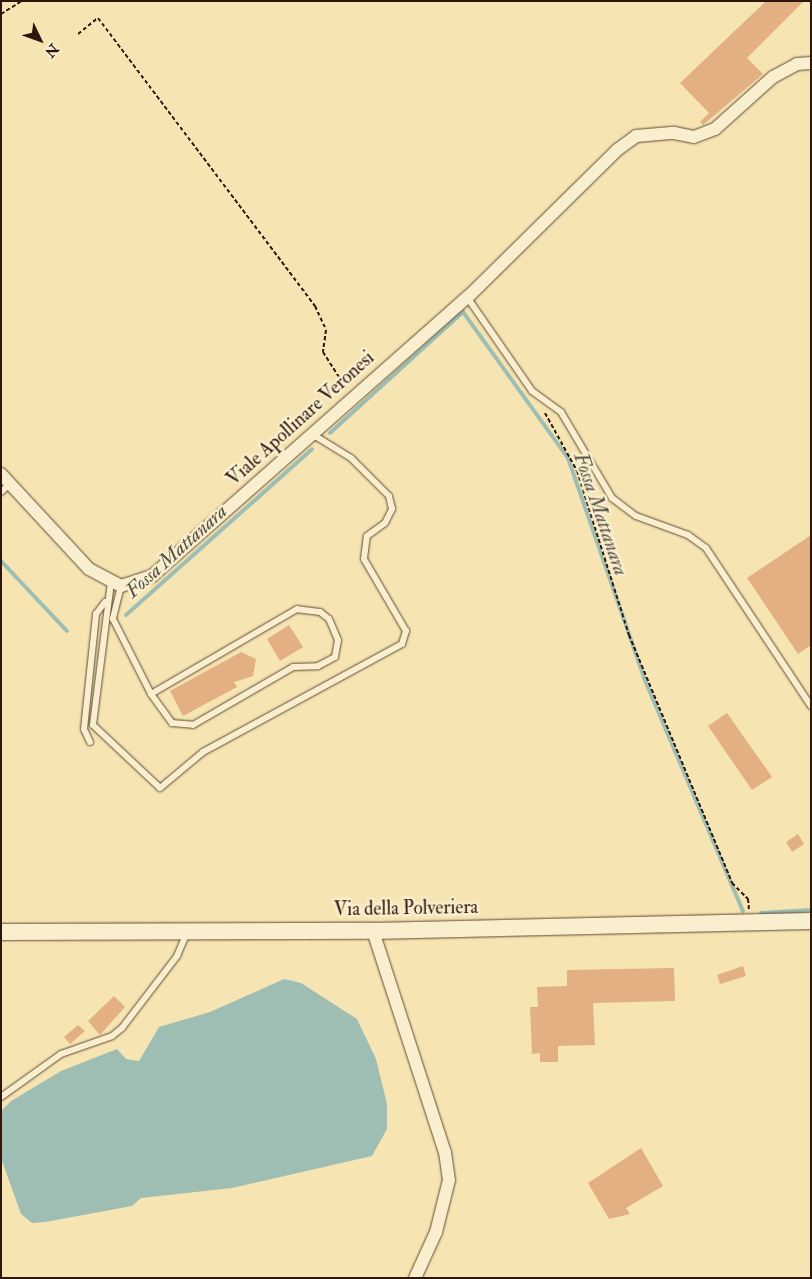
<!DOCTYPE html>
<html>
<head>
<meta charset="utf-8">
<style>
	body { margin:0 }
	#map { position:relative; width:812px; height:1279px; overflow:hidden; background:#f6e5b2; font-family:"IM FELL Double Pica",serif }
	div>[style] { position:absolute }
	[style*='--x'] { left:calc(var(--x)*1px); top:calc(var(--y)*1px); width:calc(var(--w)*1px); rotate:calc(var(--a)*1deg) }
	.water>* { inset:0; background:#9ebeb3 }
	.stream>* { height:4px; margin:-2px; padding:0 2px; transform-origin:2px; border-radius:2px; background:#9ebeb3 }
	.building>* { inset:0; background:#e2b083 }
	.path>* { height:2px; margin-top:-1px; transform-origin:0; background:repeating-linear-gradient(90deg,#2e160d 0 4px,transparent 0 6.5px) }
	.roads { filter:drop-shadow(0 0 1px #604a36) drop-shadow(0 0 1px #604a36) }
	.service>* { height:6px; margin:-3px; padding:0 3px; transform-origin:3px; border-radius:3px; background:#f9eecd }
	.minor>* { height:12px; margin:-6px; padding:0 6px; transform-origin:6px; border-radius:6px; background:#f9eecd }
	.tertiary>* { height:16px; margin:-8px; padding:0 8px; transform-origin:8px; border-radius:8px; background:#f9eecd }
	span { translate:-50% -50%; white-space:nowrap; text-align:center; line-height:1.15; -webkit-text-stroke:5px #f9eecd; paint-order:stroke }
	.street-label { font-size:19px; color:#2e160d }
	.water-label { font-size:20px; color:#555147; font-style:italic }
	.frame { position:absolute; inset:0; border:2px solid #2e160d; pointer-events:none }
	.north { position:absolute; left:15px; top:15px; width:50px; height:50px; -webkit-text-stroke:4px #f9eecd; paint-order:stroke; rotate:132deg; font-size:14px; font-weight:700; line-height:20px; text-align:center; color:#2e160d }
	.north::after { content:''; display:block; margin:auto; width:18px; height:22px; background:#2e160d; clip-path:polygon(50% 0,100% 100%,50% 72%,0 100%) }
</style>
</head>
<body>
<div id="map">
	<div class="water">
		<div style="clip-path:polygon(284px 979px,301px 983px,357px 1019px,376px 1059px,387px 1104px,387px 1129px,372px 1156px,232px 1188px,141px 1198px,132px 1206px,45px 1222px,32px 1223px,21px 1214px,1px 1158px,1px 1111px,11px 1101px,61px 1071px,117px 1049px,126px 1059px,139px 1061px,159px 1027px,210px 1012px)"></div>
	</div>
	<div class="stream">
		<div style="--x:330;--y:433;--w:180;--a:-42.3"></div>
		<div style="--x:463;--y:312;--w:180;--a:54.3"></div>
		<div style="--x:568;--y:458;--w:233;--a:70.9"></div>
		<div style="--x:644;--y:678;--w:253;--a:67"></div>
		<div style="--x:1;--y:561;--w:96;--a:46.7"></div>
		<div style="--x:126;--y:615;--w:249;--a:-41.7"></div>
		<div style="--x:761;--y:913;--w:50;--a:-3.4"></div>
	</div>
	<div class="building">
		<div style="clip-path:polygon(766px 1px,804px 1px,747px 58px,763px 74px,703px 125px,700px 122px,709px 113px,680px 83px)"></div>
		<div style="clip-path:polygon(811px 535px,811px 645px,798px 654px,747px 578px)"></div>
		<div style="clip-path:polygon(289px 625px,303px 647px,280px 661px,267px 639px)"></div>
		<div style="clip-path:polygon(241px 652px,256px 659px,253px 676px,234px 682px,237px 687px,183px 716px,170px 691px)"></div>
		<div style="clip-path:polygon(727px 713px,772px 777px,752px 790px,708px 726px)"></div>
		<div style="clip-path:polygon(798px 834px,804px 844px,792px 852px,786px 842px)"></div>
		<div style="clip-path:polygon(743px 966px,746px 976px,720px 984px,717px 975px)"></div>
		<div style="clip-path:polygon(674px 968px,675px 1001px,593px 1003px,595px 1045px,558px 1046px,558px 1062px,540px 1062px,540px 1053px,532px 1054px,530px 1007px,538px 1007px,537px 987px,567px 986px,567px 970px)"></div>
		<div style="clip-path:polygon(114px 996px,125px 1007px,100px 1035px,88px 1021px)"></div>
		<div style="clip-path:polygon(78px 1025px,85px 1031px,70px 1044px,64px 1037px)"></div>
		<div style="clip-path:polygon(641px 1148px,663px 1186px,626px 1208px,630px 1214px,609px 1219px,588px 1183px)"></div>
	</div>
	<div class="path">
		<div style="--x:1;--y:14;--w:25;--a:-32"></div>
		<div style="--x:78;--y:34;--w:26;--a:-39"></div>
		<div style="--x:98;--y:18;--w:361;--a:53"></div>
		<div style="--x:315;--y:306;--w:26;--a:65"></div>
		<div style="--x:326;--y:330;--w:22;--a:98"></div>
		<div style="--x:323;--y:352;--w:43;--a:57.4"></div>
		<div style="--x:545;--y:413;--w:66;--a:61.1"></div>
		<div style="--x:577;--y:471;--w:172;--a:72.4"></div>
		<div style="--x:629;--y:635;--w:269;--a:67.4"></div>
		<div style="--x:732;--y:883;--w:23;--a:45"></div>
		<div style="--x:748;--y:899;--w:11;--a:85"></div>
	</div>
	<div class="roads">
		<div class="service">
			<div style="--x:467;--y:297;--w:114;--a:55.3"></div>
			<div style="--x:532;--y:391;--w:36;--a:36"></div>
			<div style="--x:561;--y:412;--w:100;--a:59.3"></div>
			<div style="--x:612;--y:498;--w:30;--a:37"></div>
			<div style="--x:636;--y:516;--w:55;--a:20.1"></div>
			<div style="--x:688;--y:535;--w:22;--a:36"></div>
			<div style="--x:706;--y:548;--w:190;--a:56.4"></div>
			<div style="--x:1;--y:492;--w:12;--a:-42"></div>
			<div style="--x:111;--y:582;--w:144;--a:97.2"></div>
			<div style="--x:93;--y:725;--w:92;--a:43.2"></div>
			<div style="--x:160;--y:788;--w:56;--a:-39.9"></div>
			<div style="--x:203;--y:752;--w:226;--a:-28.5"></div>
			<div style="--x:402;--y:644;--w:14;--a:-73"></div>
			<div style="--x:406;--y:631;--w:83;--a:-120.3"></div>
			<div style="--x:364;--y:559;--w:23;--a:-83"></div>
			<div style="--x:367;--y:536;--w:22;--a:-36"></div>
			<div style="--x:385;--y:523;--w:16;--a:-63"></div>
			<div style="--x:392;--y:509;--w:13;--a:-103"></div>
			<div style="--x:389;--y:496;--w:54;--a:-135"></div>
			<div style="--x:351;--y:458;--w:46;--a:-148.4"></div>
			<div style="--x:121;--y:586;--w:34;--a:104"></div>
			<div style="--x:113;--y:619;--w:84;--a:63.1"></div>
			<div style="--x:151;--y:694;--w:36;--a:54"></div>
			<div style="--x:172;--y:723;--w:21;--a:5"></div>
			<div style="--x:193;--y:725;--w:116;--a:-30.1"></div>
			<div style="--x:293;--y:667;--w:25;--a:-2"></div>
			<div style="--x:318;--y:666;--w:19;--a:-28"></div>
			<div style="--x:335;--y:657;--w:17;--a:-80"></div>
			<div style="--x:338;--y:640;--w:23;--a:-113"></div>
			<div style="--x:329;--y:619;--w:11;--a:-142"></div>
			<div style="--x:320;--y:612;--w:23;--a:-173"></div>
			<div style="--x:297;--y:609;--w:169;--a:149.8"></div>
			<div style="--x:90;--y:742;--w:14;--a:-115"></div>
			<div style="--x:84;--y:729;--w:116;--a:-84"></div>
			<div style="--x:96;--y:614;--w:15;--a:-53"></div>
			<div style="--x:1;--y:1097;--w:74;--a:-35.6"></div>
			<div style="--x:61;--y:1054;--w:54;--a:-19.4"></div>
			<div style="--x:112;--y:1036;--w:13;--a:-39"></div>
			<div style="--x:122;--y:1028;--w:91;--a:-52.6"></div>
			<div style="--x:177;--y:956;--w:26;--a:-67"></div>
		</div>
		<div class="minor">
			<div style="--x:1;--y:474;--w:129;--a:47.2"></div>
			<div style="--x:89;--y:569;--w:36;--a:28"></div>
			<div style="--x:121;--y:586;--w:33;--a:-18"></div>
			<div style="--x:152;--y:576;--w:423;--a:-41.5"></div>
			<div style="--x:469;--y:296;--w:208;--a:-44.6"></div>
			<div style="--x:617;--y:150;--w:24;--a:-36"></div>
			<div style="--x:636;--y:136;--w:38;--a:-5"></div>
			<div style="--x:674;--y:133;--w:20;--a:11"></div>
			<div style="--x:694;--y:137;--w:22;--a:-21"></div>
			<div style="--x:715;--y:129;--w:78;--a:-41.9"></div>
			<div style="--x:773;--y:77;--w:27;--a:-28"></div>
			<div style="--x:797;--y:64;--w:14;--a:-4"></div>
			<div style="--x:373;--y:931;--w:232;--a:72"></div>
			<div style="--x:445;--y:1152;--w:28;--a:82"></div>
			<div style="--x:449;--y:1180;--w:54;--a:104"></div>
			<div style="--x:436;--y:1232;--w:51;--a:114.5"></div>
		</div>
		<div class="tertiary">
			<div style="--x:1;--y:932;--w:372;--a:-0.2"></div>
			<div style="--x:373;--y:931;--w:438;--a:-1.3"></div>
		</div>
	</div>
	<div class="street-label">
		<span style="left:301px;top:419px;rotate:-42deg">Viale Apollinare Veronesi</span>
		<span style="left:406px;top:909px;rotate:-1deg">Via della Polveriera</span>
	</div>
	<div class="water-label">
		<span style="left:601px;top:514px;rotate:71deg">Fossa Mattanara</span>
		<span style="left:176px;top:551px;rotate:-42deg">Fossa Mattanara</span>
	</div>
	<div class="frame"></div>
	<div class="north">N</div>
</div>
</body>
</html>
